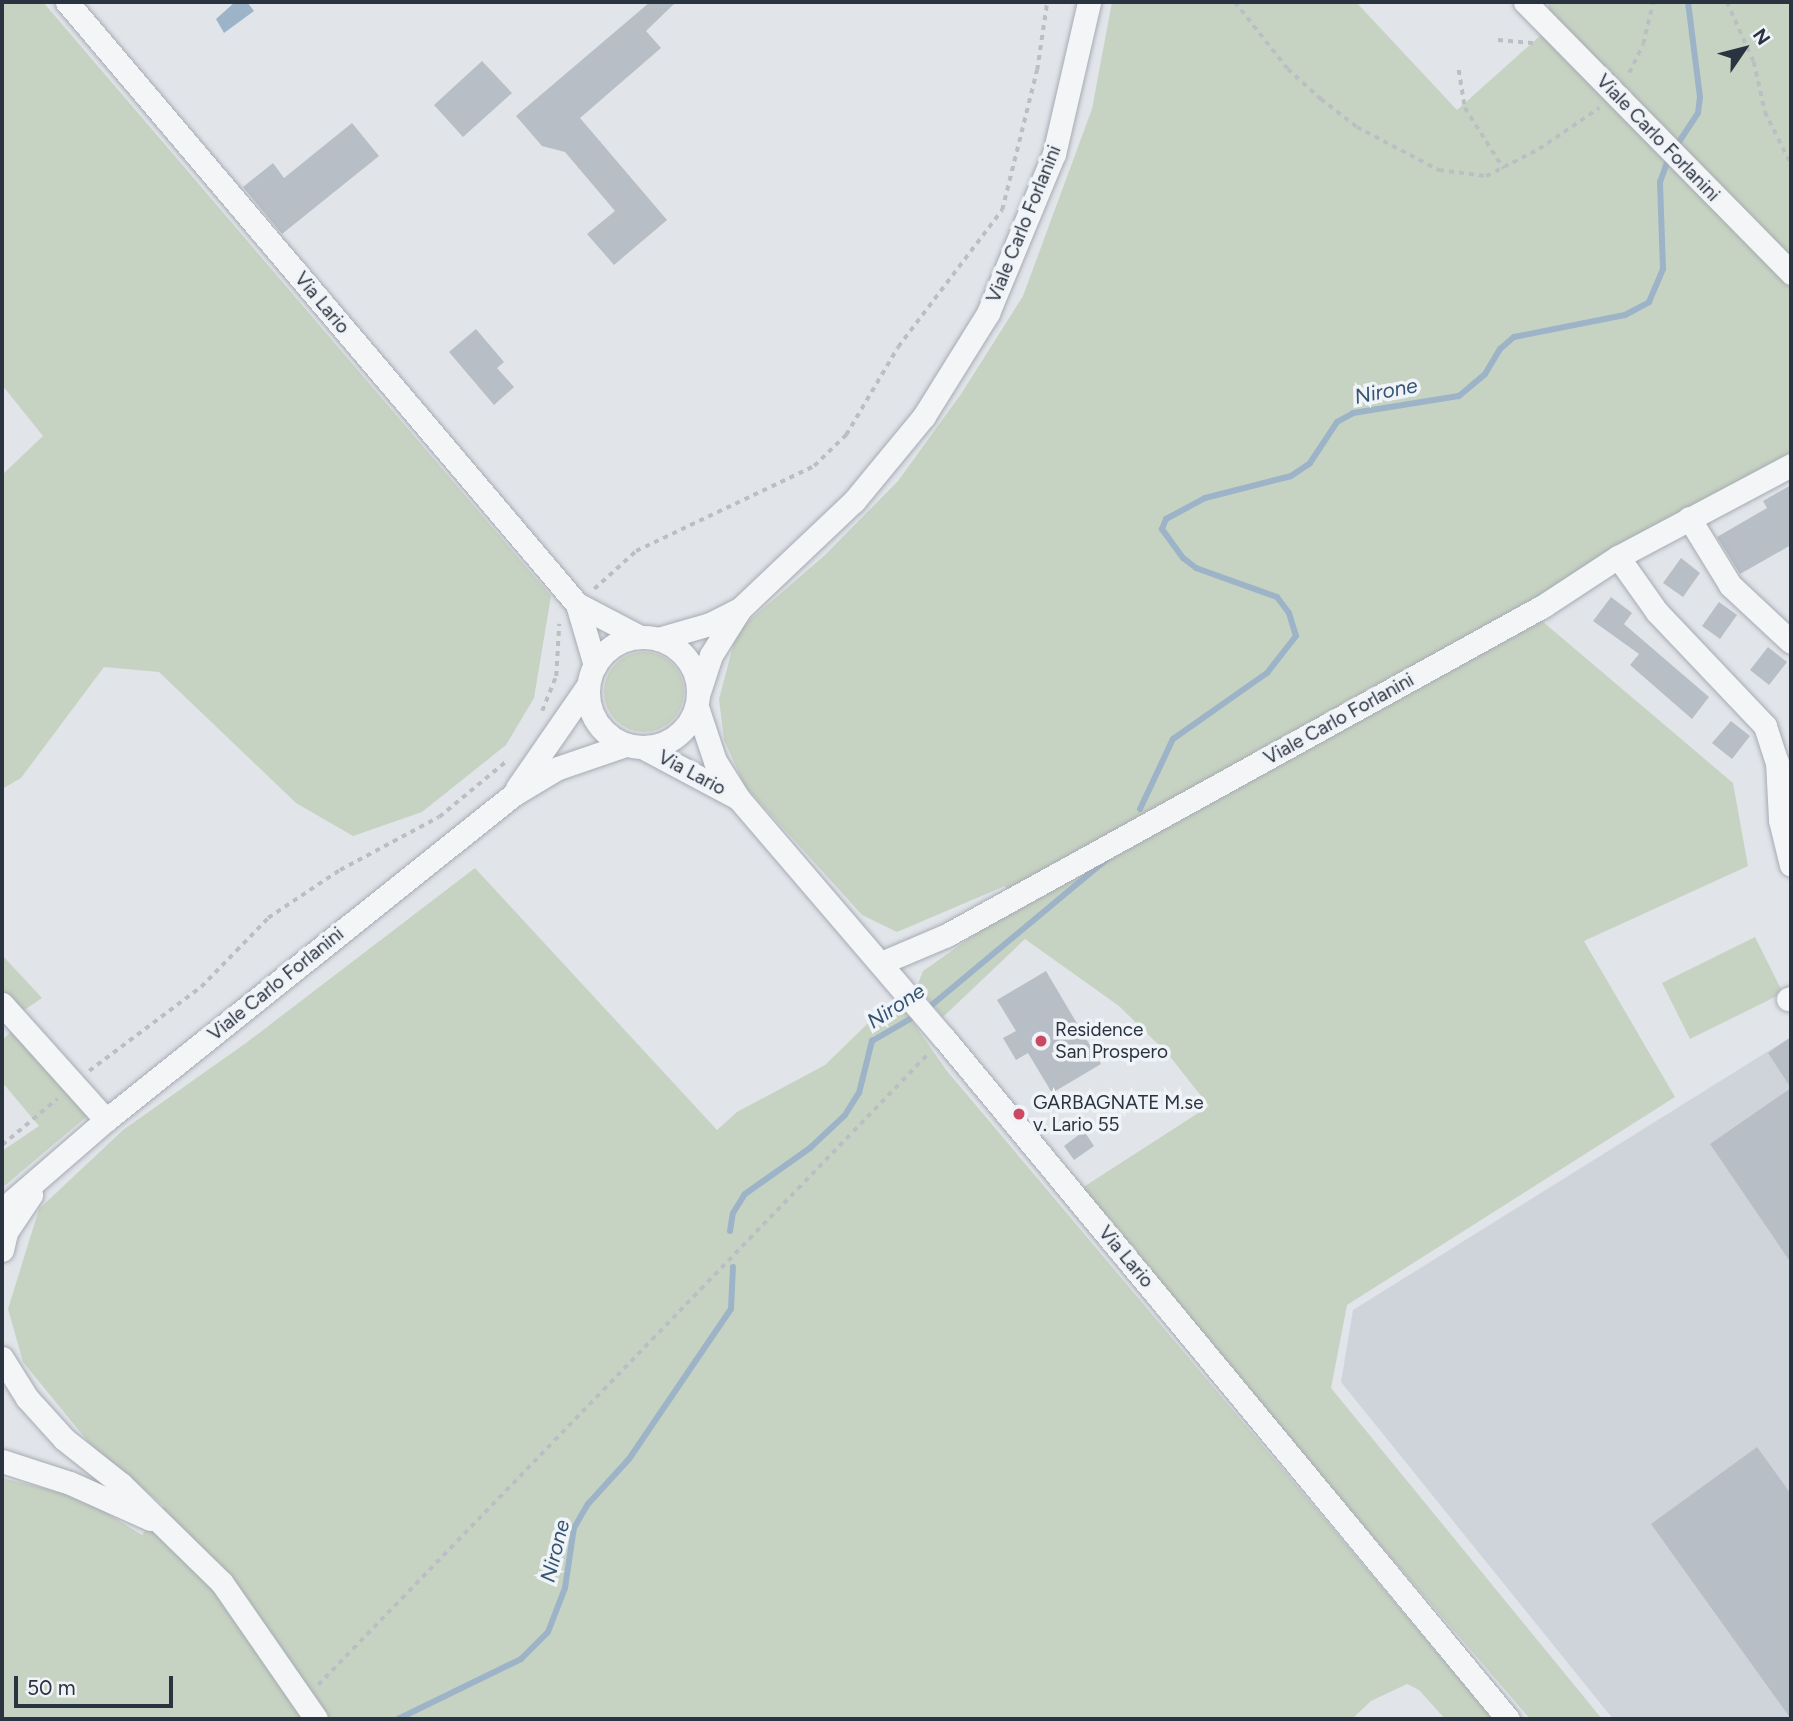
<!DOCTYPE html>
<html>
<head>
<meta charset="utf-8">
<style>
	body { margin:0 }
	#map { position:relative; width:1793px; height:1721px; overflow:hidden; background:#e1e4e9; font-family:Figtree,sans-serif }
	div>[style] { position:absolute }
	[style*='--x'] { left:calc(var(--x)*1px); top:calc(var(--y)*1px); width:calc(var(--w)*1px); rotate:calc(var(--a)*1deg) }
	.built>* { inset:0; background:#cfd4db }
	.green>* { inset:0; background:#c7d3c2 }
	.round { border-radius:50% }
	.water>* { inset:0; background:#9db4c8 }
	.stream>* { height:6px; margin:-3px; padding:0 3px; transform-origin:3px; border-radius:3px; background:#9db4c8 }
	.building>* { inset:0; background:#b8bec6 }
	.path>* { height:3.5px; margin-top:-1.75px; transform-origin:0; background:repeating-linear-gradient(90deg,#bbbfc4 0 5px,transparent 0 10px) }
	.roads { filter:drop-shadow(0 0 2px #a6abb3) drop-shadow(0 0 2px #a6abb3) }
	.minor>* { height:23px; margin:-11.5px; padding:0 11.5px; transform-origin:11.5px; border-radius:11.5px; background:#f3f5f7 }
	.minor>.ring { margin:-11.5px; padding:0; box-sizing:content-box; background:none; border:23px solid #f3f5f7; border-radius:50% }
	.dots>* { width:19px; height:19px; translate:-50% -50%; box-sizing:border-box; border:4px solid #f0f3f7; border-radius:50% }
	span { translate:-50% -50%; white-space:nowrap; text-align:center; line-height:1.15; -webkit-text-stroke:7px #f0f3f7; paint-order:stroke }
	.street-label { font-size:19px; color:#2a3340 }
	.poi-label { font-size:19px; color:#2a3340 }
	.left { translate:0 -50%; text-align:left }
	.water-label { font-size:21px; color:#355373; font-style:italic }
	.frame { position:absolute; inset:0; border:4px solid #2a3340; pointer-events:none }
	.north { position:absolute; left:1709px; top:14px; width:70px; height:70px; -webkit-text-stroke:5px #f0f3f7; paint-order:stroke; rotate:55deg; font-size:19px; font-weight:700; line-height:28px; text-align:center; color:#2a3340 }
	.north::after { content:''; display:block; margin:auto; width:24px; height:32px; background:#2a3340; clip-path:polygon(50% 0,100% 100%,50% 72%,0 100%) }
	.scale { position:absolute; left:14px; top:1676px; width:159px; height:32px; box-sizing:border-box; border:4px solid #2a3340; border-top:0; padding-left:9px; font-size:21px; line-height:24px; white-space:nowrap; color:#2a3340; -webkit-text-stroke:5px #f0f3f7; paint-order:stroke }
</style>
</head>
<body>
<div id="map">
	<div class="built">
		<div style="clip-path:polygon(1791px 1037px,1791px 1719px,1613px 1719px,1341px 1382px,1353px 1310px)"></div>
	</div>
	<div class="green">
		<div style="clip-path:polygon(2px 2px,43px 2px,551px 596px,534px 698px,506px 745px,422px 812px,353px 836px,296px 803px,159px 672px,104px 667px,21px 778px,2px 789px,2px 475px,43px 436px,2px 385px)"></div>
		<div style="clip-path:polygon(1112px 2px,1356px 2px,1457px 110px,1551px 26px,1548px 2px,1791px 2px,1791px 452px,1547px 597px,1542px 621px,1733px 783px,1748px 866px,1584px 941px,1675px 1097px,1347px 1305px,1331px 1388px,1602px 1719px,1530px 1719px,1204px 1340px,1082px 1188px,1209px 1106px,1168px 1054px,1119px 1006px,1025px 939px,943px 1017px,917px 986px,923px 971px,1017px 905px,1005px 886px,897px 932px,862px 915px,745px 786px,724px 740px,719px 699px,737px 631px,825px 555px,898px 481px,961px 394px,1023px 296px,1092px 109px)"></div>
		<div class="round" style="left:604px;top:652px;width:80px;height:80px"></div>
		<div style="clip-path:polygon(475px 868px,717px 1130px,737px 1112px,825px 1065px,895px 997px,947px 1071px,1493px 1719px,1445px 1719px,1419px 1690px,1407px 1684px,1371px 1701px,1352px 1719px,2px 1719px,2px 1478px,81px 1497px,142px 1535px,164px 1506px,90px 1444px,23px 1362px,8px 1309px,39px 1209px,123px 1130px,246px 1043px)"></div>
		<div style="clip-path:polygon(1755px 937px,1783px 993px,1690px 1039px,1662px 983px)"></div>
		<div style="clip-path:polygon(2px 955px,42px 998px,20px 1013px,2px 990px)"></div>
		<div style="clip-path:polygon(13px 1030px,91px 1113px,2px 1188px,2px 1151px,39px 1126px,2px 1082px,2px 1040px)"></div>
	</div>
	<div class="water">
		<div style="clip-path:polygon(235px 2px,247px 2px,254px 11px,224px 33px,216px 19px)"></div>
	</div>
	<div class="stream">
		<div style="--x:1675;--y:148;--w:42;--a:-56.7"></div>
		<div style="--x:1698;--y:113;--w:16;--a:-83"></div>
		<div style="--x:1700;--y:97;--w:96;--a:-97.2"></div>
		<div style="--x:1140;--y:809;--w:77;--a:-64.8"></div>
		<div style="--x:1173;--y:739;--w:115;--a:-35.1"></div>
		<div style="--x:1267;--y:673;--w:47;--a:-51.9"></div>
		<div style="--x:1296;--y:636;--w:24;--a:-107"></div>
		<div style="--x:1289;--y:613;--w:20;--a:-127"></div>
		<div style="--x:1277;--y:597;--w:86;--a:-160.3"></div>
		<div style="--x:1196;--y:568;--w:16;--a:-142"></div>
		<div style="--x:1183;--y:558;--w:36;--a:-126"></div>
		<div style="--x:1162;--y:529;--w:11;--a:-68"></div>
		<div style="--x:1166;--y:519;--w:44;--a:-28.3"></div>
		<div style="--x:1205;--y:498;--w:89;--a:-14.3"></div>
		<div style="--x:1291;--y:476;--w:23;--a:-34"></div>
		<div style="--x:1310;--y:463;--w:49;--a:-56.6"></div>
		<div style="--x:1337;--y:422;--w:18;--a:-29"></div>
		<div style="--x:1353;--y:413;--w:107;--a:-9.1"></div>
		<div style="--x:1459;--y:396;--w:34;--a:-40"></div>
		<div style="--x:1485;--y:374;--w:29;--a:-59"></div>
		<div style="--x:1500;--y:349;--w:18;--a:-41"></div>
		<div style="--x:1514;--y:337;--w:113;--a:-11.2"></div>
		<div style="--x:1625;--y:315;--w:27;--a:-28"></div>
		<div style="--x:1649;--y:302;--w:36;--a:-67"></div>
		<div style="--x:1663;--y:269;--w:87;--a:-92"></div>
		<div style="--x:1660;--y:182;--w:27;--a:-70"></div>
		<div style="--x:927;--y:1009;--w:241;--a:-39.8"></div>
		<div style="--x:730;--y:1231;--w:18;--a:-81"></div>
		<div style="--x:733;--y:1213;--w:22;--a:-58"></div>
		<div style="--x:745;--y:1194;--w:80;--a:-35.3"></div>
		<div style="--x:810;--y:1148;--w:48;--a:-43.3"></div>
		<div style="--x:845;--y:1115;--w:26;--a:-58"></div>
		<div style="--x:859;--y:1093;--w:54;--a:-76"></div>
		<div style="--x:872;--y:1041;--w:52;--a:-30"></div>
		<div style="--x:398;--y:1719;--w:137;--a:-26"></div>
		<div style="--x:521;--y:1659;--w:38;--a:-45"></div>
		<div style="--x:548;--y:1632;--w:47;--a:-68.9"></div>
		<div style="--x:565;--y:1588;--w:61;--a:-81.5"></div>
		<div style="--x:574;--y:1528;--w:28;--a:-60"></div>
		<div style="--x:588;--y:1504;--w:61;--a:-47.7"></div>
		<div style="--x:629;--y:1459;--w:181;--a:-55.8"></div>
		<div style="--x:731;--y:1309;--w:42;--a:-87.3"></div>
	</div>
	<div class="building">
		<div style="clip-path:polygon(650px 2px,676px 2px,646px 31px,661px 48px,580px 118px,667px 220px,614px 265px,587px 234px,615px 211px,565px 152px,542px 146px,516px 116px)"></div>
		<div style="clip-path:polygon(482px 61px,512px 93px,463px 137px,434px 105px)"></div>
		<div style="clip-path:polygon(352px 123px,379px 156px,282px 234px,243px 187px,273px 163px,284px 178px)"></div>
		<div style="clip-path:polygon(476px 329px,504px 362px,497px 368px,514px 387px,494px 405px,449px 352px)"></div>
		<div style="clip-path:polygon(1791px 485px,1791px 545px,1740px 574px,1717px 537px,1767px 508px,1763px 501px)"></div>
		<div style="clip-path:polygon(1681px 558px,1700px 573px,1683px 597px,1663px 583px)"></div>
		<div style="clip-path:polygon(1611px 597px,1632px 613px,1624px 624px,1709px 697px,1692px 719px,1630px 665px,1639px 654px,1593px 621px)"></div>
		<div style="clip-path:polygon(1719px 602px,1737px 615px,1720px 639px,1702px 626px)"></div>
		<div style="clip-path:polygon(1768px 647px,1787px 662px,1769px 685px,1750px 670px)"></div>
		<div style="clip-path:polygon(1731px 721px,1750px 736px,1732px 759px,1712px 743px)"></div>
		<div style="clip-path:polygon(1046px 971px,1101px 1064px,1052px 1093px,1028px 1053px,1016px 1060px,1003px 1038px,1016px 1031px,997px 1000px)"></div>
		<div style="clip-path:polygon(1791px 1037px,1791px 1088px,1768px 1053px)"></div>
		<div style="clip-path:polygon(1791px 1088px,1791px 1263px,1710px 1144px)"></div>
		<div style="clip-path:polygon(1084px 1131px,1094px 1146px,1074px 1160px,1064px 1146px)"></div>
		<div style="clip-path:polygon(1757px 1447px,1791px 1494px,1791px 1719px,1651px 1524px)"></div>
	</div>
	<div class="path">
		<div style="--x:1235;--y:2;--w:85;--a:51.7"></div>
		<div style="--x:1288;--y:69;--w:45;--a:42.3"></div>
		<div style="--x:1321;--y:99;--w:46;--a:37.9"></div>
		<div style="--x:1357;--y:127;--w:93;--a:27.7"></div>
		<div style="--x:1439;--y:170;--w:47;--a:7.3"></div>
		<div style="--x:1486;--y:176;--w:59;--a:-27"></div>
		<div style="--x:1539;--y:149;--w:73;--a:-34.3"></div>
		<div style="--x:1727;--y:2;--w:66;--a:65.8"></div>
		<div style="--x:1754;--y:62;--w:51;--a:77.6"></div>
		<div style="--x:1765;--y:112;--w:58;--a:63.4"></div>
		<div style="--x:1498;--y:40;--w:36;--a:5"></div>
		<div style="--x:1459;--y:70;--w:38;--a:81"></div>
		<div style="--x:1465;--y:108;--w:72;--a:57.4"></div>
		<div style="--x:1629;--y:73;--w:32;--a:-64"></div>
		<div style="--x:1643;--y:44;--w:43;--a:-76.6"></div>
		<div style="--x:594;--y:589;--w:57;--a:-42.1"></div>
		<div style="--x:636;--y:551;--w:197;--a:-25.5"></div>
		<div style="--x:814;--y:466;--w:45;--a:-44.1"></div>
		<div style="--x:846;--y:435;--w:102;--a:-59.4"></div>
		<div style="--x:898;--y:347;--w:172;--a:-52.8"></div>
		<div style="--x:1002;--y:210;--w:144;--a:-76"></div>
		<div style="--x:1037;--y:70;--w:69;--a:-81.6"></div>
		<div style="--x:542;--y:711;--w:38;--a:-68"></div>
		<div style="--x:556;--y:676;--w:52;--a:-86.7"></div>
		<div style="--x:89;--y:1071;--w:140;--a:-36.9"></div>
		<div style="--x:201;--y:987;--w:96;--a:-45.8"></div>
		<div style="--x:268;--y:918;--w:87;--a:-33.7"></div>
		<div style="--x:340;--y:870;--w:112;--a:-28.2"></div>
		<div style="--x:439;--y:817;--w:89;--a:-39.6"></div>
		<div style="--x:2;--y:1145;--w:72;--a:-39.9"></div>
		<div style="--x:318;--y:1685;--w:878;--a:-45.97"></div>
	</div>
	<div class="roads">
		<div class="minor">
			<div style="--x:67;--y:2;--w:789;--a:49.73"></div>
			<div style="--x:577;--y:604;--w:71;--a:27.6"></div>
			<div style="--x:1525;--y:2;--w:380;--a:45.5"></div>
			<div style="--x:1689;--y:518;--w:79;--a:58.5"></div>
			<div style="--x:1730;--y:585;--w:83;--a:43.1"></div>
			<div style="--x:1618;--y:557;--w:67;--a:54.7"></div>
			<div style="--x:1657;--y:612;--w:157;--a:46.5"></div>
			<div style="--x:1765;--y:726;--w:38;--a:72"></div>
			<div style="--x:1777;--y:762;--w:58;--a:87"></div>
			<div style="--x:1780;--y:820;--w:46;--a:76.3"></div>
			<div style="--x:577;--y:604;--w:64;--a:73.6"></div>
			<div class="ring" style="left:588px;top:637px;width:87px;height:87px"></div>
			<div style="--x:658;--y:639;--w:54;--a:-16.1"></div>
			<div style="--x:710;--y:624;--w:30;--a:-27"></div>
			<div style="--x:699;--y:692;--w:39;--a:-72"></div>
			<div style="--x:711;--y:655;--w:54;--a:-57.8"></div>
			<div style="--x:740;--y:609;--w:157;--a:-43.5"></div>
			<div style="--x:854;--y:501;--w:110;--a:-50.5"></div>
			<div style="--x:924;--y:416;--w:121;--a:-58.1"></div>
			<div style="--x:988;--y:313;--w:172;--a:-67.5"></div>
			<div style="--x:1054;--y:154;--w:156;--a:-77"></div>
			<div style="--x:697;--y:707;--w:57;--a:71.6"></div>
			<div style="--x:715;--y:761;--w:45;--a:57.7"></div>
			<div style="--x:739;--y:799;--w:315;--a:49.4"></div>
			<div style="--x:944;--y:1038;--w:884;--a:50.37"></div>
			<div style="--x:644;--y:748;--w:102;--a:28.1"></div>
			<div style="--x:517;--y:788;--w:123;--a:-55.3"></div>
			<div style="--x:881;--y:963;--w:72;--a:-23"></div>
			<div style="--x:947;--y:935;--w:681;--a:-28.9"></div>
			<div style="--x:1543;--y:606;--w:90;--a:-33.2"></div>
			<div style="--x:1618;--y:557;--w:196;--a:-28"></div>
			<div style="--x:1788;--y:999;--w:3;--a:-18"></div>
			<div style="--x:2;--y:1004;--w:156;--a:48.1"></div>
			<div style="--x:2;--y:1210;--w:138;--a:-40.9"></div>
			<div style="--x:106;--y:1120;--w:521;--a:-38.61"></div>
			<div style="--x:513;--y:795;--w:52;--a:-31"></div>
			<div style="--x:558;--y:768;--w:71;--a:-18.9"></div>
			<div style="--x:2;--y:1250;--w:18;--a:-77"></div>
			<div style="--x:6;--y:1232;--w:45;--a:-56"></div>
			<div style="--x:2;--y:1358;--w:47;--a:58"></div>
			<div style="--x:27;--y:1398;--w:55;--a:47.9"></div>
			<div style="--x:64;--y:1439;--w:73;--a:38.3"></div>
			<div style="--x:121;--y:1484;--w:141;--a:44.4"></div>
			<div style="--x:222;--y:1583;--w:165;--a:55.3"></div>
			<div style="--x:2;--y:1461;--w:71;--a:17.9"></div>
			<div style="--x:70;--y:1483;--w:88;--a:24.2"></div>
		</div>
	</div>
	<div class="dots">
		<div style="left:1041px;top:1041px;background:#cb4962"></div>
		<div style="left:1019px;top:1114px;background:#cb4962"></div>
	</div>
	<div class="street-label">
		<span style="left:1658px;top:138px;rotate:46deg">Viale Carlo Forlanini</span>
		<span style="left:1024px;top:224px;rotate:-68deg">Viale Carlo Forlanini</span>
		<span style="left:322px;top:303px;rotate:50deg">Via Lario</span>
		<span style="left:1339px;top:719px;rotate:-29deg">Viale Carlo Forlanini</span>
		<span style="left:692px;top:773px;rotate:28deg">Via Lario</span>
		<span style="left:276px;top:984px;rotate:-39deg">Viale Carlo Forlanini</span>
		<span style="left:1126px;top:1257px;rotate:50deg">Via Lario</span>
	</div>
	<div class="poi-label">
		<span class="left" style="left:1055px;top:1041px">Residence<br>San Prospero</span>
		<span class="left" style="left:1033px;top:1114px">GARBAGNATE M.se<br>v. Lario 55</span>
	</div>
	<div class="water-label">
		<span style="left:1386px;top:391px;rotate:-11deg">Nirone</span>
		<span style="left:896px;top:1006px;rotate:-33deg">Nirone</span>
		<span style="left:555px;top:1551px;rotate:-76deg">Nirone</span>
	</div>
	<div class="frame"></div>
	<div class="north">N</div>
	<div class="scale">50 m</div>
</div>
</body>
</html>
